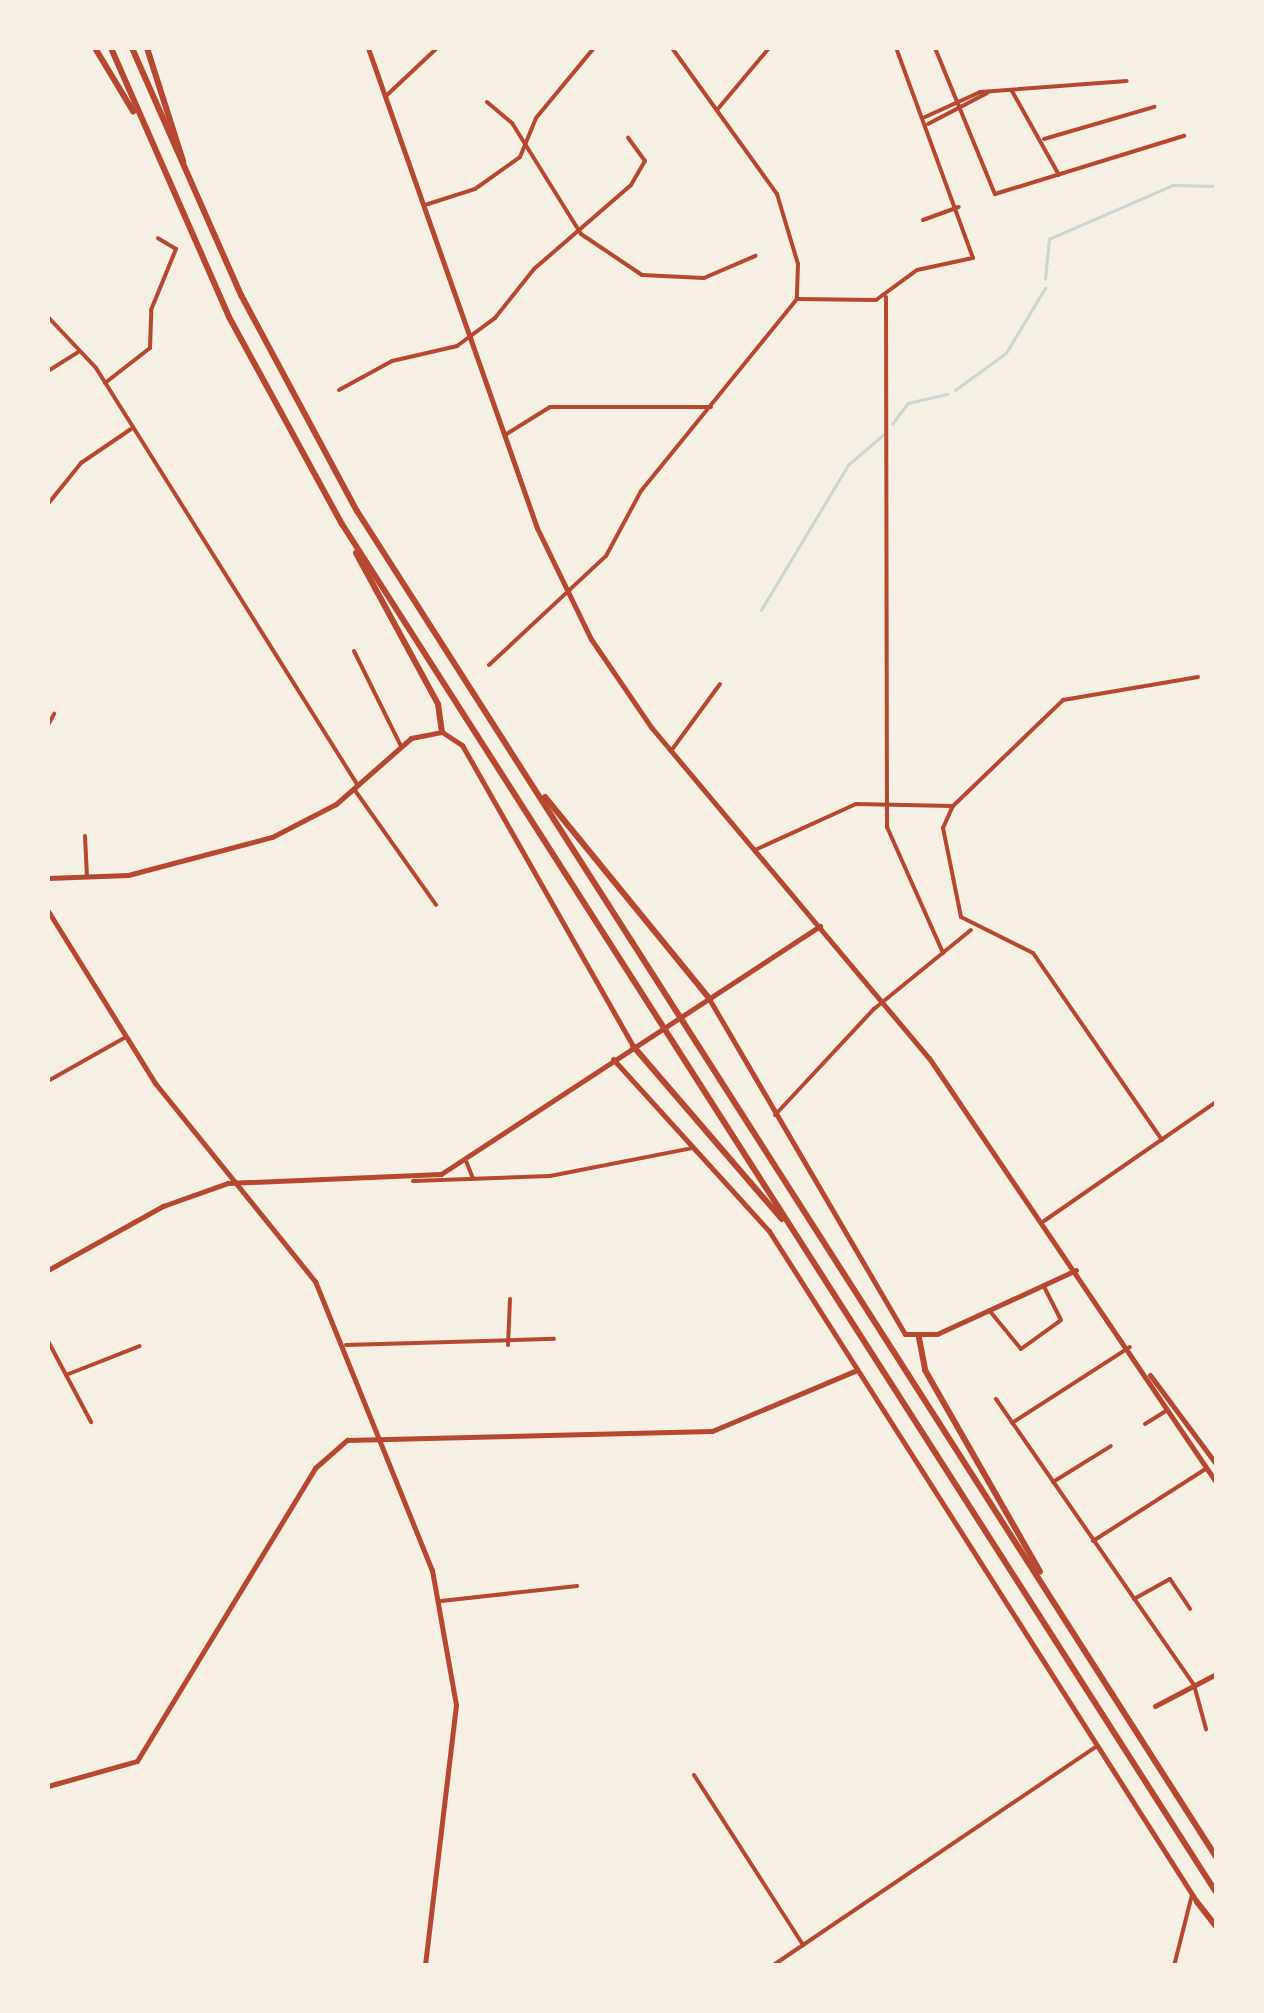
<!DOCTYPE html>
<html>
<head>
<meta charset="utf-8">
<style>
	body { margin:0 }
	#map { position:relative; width:1264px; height:2013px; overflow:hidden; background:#f6efe4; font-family:Overpass,sans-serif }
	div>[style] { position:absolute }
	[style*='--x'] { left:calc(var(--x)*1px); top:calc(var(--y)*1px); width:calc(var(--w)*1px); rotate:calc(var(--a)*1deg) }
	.stream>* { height:2.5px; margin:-1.25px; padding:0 1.25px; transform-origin:1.25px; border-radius:1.25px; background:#c9d6d2 }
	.service>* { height:1px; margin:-0.5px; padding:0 0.5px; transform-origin:0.5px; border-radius:0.5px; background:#b5482f }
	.minor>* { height:4px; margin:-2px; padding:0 2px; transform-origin:2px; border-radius:2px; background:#b5482f }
	.tertiary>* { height:5px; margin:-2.5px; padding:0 2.5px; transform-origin:2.5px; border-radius:2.5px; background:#b5482f }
	.secondary>* { height:5px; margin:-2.5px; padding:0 2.5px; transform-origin:2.5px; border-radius:2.5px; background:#b5482f }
	.motorway>* { height:6px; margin:-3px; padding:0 3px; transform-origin:3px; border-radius:3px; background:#b5482f }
	span { translate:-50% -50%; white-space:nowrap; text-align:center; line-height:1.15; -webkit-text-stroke:10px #f6efe4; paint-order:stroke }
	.frame { position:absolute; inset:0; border:50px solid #f6efe4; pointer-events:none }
</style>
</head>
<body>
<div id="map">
	<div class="stream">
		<div style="--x:1045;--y:279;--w:40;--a:-84.3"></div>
		<div style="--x:1049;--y:239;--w:135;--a:-23.5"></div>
		<div style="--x:1173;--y:185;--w:43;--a:1.3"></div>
		<div style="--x:955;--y:390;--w:63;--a:-36"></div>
		<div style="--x:1006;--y:353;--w:76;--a:-59"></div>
		<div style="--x:892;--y:424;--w:26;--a:-53"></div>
		<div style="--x:908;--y:403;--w:40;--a:-13"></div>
		<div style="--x:761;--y:610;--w:169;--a:-59"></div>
		<div style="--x:848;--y:465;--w:46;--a:-40.6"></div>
	</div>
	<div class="service">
		<div style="--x:1214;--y:867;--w:2;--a:-27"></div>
	</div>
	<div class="minor">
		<div style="--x:672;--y:48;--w:180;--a:54.3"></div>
		<div style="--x:777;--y:194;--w:73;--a:73.3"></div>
		<div style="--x:798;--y:264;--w:35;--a:92"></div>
		<div style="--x:935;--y:48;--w:158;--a:67.7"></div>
		<div style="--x:995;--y:194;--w:198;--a:-17.1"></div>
		<div style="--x:1012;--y:91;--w:96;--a:60.8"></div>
		<div style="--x:387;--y:95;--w:69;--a:-43.2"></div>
		<div style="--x:487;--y:102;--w:33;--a:40"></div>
		<div style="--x:512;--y:123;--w:131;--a:58.1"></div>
		<div style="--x:581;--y:234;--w:73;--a:33.9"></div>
		<div style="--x:642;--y:275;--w:62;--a:2.8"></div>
		<div style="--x:704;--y:278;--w:56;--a:-23.3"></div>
		<div style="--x:717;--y:110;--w:81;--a:-50"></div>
		<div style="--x:925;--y:117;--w:60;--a:-24.4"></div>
		<div style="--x:980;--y:92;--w:147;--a:-4.3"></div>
		<div style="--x:928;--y:124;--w:67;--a:-27.7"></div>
		<div style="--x:1044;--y:139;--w:115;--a:-16.2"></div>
		<div style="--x:425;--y:205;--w:52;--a:-17.7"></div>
		<div style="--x:475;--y:189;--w:55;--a:-35.4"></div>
		<div style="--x:520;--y:157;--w:42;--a:-67.7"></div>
		<div style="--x:536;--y:118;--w:91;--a:-50.4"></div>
		<div style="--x:923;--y:220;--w:38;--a:-20"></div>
		<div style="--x:886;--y:297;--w:530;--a:89.89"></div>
		<div style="--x:887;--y:827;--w:138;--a:66"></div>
		<div style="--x:48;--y:317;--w:70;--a:46.7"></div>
		<div style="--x:96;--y:368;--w:493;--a:57.9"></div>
		<div style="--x:48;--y:371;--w:36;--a:-32"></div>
		<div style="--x:105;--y:383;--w:57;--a:-37.9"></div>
		<div style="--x:150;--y:348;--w:38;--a:-88"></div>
		<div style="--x:151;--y:310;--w:66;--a:-67.7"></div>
		<div style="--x:176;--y:249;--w:21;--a:-149"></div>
		<div style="--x:339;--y:390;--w:60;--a:-28.7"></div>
		<div style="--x:392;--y:361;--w:67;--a:-13"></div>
		<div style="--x:457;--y:346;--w:47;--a:-36.4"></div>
		<div style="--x:495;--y:318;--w:63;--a:-51.5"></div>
		<div style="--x:534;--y:269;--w:128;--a:-40.9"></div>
		<div style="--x:631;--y:185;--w:28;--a:-60"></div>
		<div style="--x:645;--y:161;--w:29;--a:-126"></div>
		<div style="--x:505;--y:435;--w:53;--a:-31.9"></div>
		<div style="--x:550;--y:407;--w:161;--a:0"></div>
		<div style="--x:48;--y:504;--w:53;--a:-51.2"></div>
		<div style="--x:81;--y:463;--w:60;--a:-34.2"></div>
		<div style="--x:354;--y:651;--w:106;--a:63.7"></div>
		<div style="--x:489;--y:665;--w:160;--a:-43"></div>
		<div style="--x:606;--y:556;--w:74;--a:-61.7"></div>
		<div style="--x:641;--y:491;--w:247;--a:-50.9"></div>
		<div style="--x:797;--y:299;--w:79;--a:0.7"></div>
		<div style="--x:876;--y:300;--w:51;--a:-36.2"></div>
		<div style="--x:917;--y:270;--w:57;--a:-12.1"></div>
		<div style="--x:973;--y:258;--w:224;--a:-110.1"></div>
		<div style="--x:48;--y:725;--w:13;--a:-61"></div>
		<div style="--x:671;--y:751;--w:83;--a:-53.8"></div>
		<div style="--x:354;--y:789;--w:142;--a:54.7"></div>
		<div style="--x:85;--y:836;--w:41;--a:87.2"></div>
		<div style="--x:755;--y:850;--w:111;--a:-24.5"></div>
		<div style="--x:856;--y:804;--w:97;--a:1.2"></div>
		<div style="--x:48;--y:1081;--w:87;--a:-29.5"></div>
		<div style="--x:775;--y:1115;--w:145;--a:-47"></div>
		<div style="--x:874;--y:1009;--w:125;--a:-39.2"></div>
		<div style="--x:1162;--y:1140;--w:227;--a:-124.6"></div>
		<div style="--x:1033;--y:953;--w:80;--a:-153.4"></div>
		<div style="--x:961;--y:917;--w:91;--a:-101.4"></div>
		<div style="--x:943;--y:828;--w:24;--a:-66"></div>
		<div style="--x:953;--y:806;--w:153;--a:-43.9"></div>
		<div style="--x:1063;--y:700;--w:137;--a:-9.7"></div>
		<div style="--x:466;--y:1161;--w:18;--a:68"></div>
		<div style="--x:413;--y:1181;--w:137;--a:-2.1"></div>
		<div style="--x:550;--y:1176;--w:146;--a:-11.1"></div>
		<div style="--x:1044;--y:1221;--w:209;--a:-34.7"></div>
		<div style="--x:989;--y:1310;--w:50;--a:50.6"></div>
		<div style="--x:1021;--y:1349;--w:49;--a:-35.9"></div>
		<div style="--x:1061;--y:1320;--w:39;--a:-117"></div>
		<div style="--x:48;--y:1341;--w:92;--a:62"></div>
		<div style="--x:346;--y:1345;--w:208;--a:-1.7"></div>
		<div style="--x:508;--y:1345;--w:46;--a:-87.5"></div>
		<div style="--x:66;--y:1375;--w:79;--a:-21.4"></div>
		<div style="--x:996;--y:1399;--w:348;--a:55.3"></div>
		<div style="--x:1194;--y:1685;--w:46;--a:74.7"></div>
		<div style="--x:1012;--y:1423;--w:140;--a:-32.8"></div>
		<div style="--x:1145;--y:1424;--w:26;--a:-32"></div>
		<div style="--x:1053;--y:1482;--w:68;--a:-31.8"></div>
		<div style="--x:1093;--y:1541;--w:135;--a:-32.6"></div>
		<div style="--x:1134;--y:1599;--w:41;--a:-29.1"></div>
		<div style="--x:1170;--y:1579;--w:36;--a:56"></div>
		<div style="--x:441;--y:1601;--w:137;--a:-6.3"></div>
		<div style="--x:694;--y:1775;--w:202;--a:57.3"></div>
		<div style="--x:772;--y:1966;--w:391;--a:-34.1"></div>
		<div style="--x:1174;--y:1966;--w:73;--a:-75.8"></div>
	</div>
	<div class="tertiary">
		<div style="--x:48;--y:878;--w:80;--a:-2.1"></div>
		<div style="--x:128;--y:875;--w:149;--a:-14.8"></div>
		<div style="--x:272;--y:837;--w:72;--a:-27.3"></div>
		<div style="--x:336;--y:804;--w:100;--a:-41.3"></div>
		<div style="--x:411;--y:738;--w:32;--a:-11"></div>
		<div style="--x:442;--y:732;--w:24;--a:33"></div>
		<div style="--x:462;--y:745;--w:346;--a:60.4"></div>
		<div style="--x:708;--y:997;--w:390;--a:59.7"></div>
		<div style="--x:905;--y:1334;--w:32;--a:0"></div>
		<div style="--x:937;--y:1334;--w:153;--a:-24.7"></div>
		<div style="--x:613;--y:1059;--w:232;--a:47.8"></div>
		<div style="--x:769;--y:1231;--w:796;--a:57.47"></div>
		<div style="--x:48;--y:1270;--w:132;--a:-29.1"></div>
		<div style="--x:163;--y:1206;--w:69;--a:-19.5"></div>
		<div style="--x:228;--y:1183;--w:213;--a:-2.4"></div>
		<div style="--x:441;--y:1174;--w:453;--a:-33.2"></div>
		<div style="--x:1155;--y:1706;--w:69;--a:-27.7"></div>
		<div style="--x:48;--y:1786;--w:92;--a:-15.7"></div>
		<div style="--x:137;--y:1761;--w:343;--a:-58.7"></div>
		<div style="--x:315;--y:1468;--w:43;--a:-41.2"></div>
		<div style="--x:347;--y:1440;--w:365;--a:-1.4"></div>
		<div style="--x:712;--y:1431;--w:157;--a:-22.8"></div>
	</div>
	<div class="secondary">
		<div style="--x:368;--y:48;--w:509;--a:70.6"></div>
		<div style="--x:537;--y:528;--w:123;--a:64.1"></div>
		<div style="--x:591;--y:639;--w:107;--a:55.7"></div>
		<div style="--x:651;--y:727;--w:432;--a:50"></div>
		<div style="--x:929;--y:1058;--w:512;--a:55.91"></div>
		<div style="--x:48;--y:911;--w:203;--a:58.1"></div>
		<div style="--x:155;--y:1083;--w:255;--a:51.1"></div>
		<div style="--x:315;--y:1281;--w:312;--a:68"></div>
		<div style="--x:432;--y:1570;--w:137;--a:79.9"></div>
		<div style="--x:456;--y:1705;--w:263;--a:96.8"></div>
		<div style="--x:1150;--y:1375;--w:111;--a:53.4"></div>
	</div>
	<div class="motorway">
		<div style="--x:95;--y:48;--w:74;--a:58.9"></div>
		<div style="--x:111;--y:48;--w:294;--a:66.3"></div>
		<div style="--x:229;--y:317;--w:236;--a:61.4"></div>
		<div style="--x:342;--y:524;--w:1623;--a:57.43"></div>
		<div style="--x:132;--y:48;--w:270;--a:66.2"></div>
		<div style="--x:241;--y:295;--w:245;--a:61.8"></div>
		<div style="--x:357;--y:511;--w:1597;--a:57.45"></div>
		<div style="--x:147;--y:48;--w:119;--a:72.3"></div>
		<div style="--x:356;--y:553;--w:172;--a:61.5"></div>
		<div style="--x:438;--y:704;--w:28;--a:82"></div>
		<div style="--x:545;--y:797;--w:258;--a:50.8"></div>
		<div style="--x:633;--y:1046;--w:228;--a:49.3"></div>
		<div style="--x:919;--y:1338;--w:33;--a:79"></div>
		<div style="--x:925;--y:1370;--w:232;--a:60.3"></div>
		<div style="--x:1197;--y:1902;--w:31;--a:52"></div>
	</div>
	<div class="frame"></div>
</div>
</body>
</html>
